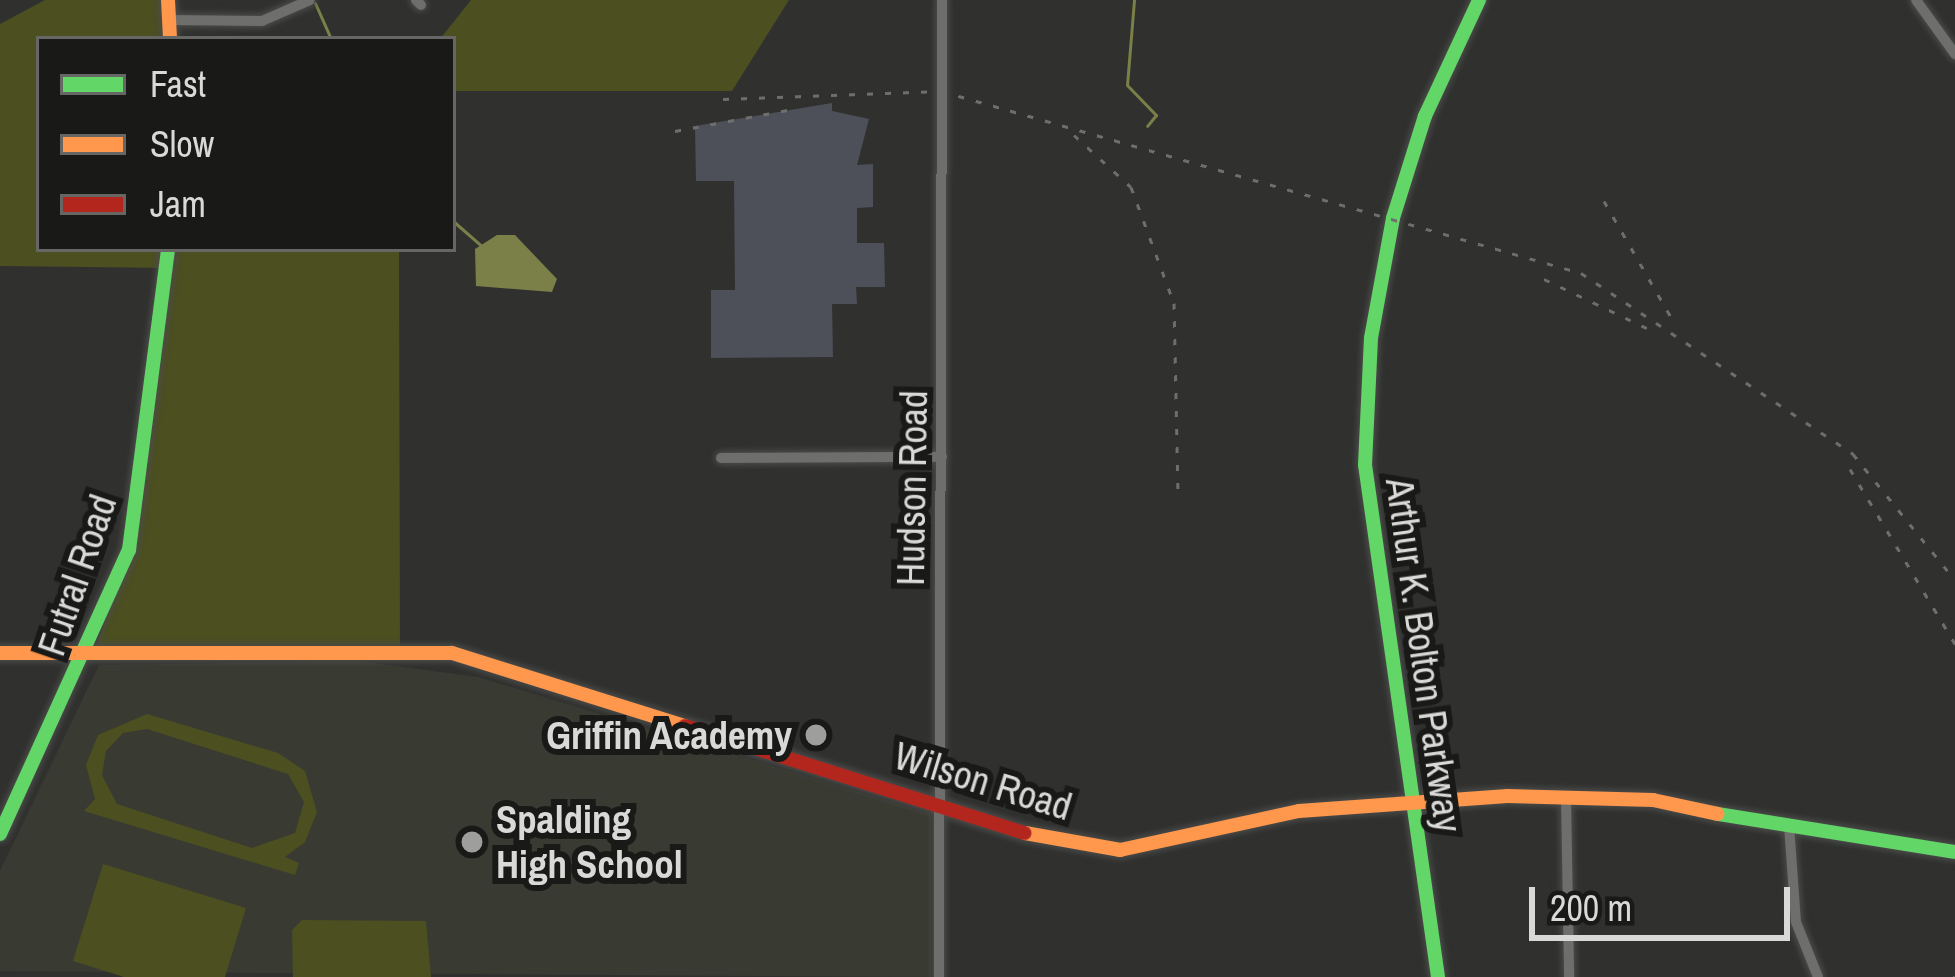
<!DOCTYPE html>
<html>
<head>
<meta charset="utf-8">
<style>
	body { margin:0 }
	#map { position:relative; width:1955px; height:977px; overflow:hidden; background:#30312f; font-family:"Archivo Narrow",sans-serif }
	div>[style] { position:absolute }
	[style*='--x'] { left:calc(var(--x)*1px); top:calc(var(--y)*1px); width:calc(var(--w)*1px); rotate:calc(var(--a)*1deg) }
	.built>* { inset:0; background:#393b32 }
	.green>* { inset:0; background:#4c4f20 }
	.water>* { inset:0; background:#7b7f48 }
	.stream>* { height:3px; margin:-1.5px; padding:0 1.5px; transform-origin:1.5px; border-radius:1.5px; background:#7b7f48 }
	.building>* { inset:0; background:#4d5059 }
	.roads { filter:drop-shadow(0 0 3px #4b4c4a) drop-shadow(0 0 3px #4b4c4a) }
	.street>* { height:10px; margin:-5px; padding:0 5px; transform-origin:5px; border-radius:5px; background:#6e6e6d }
	.fast>* { height:14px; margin:-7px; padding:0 7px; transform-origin:7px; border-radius:7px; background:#63d668 }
	.slow>* { height:14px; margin:-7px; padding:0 7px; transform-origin:7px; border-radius:7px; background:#ff974d }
	.jam>* { height:14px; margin:-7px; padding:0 7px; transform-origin:7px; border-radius:7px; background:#b3261e }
	.rail>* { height:3px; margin-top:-1.5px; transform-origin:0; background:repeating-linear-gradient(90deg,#6e6f6d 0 6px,transparent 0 18px) }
	.dots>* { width:33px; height:33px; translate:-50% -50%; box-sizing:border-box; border:6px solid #191a18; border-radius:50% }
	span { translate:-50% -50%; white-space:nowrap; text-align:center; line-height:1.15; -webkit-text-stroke:12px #191a18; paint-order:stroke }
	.street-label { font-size:39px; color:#d9dad7 }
	.poi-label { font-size:39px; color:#d9dad7; font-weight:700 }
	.right { translate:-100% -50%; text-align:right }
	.left { translate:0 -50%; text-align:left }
	.legend { position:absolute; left:36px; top:36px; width:420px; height:216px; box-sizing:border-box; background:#191a18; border:3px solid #666764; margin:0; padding:15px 21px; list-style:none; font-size:36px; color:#d9dad7 }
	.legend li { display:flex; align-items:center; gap:24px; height:60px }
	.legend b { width:60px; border:3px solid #666764 }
	.scale { position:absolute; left:1529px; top:887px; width:261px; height:54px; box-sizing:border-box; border:6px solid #d9dad7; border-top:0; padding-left:15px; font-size:36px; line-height:42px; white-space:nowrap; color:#d9dad7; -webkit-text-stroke:9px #191a18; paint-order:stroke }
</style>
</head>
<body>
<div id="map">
	<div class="built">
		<div style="clip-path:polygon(358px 661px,478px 677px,931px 814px,931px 977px,0 971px,0 871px,99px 665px)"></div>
	</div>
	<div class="green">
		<div style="clip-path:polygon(45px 0,166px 0,167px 39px,39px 39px,39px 249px,399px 249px,400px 648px,96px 646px,135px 541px,170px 268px,0 266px,0 24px)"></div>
		<div style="clip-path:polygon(471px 0,789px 0,732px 91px,453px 91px,453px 39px,440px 39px)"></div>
		<div style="clip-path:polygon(evenodd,147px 714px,278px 753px,305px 771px,317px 812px,305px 842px,285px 857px,299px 863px,295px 875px,84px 811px,95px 799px,86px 765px,98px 735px,147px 714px,147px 729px,288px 774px,304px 802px,295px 833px,252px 848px,117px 804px,102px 775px,106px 751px,123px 733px,147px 729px)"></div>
		<div style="clip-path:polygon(103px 864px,246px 908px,225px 977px,124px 977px,73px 961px)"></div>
		<div style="clip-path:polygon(302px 920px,426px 921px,431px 977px,293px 977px,292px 930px)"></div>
	</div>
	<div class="water">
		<div style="clip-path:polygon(497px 235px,515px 235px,557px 279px,552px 292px,476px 286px,475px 249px)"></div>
	</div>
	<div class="stream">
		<div style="--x:1134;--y:0;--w:85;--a:94.7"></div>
		<div style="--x:1127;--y:85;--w:42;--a:46"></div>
		<div style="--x:1156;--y:115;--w:14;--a:129"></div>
		<div style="--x:315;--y:3;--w:39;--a:66"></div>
		<div style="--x:453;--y:221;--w:37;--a:41"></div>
	</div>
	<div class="building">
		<div style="clip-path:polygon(832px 103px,832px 111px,869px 119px,857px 165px,873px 164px,873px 207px,857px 208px,857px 243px,884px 243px,885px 287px,856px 287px,857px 304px,832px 304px,833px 357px,711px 358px,711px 290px,735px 290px,734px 181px,696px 181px,695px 126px)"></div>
	</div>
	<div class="roads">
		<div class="street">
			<div style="--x:416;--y:0;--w:7;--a:45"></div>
			<div style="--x:1916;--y:0;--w:67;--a:54.2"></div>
			<div style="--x:169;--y:20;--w:93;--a:0.6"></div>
			<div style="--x:262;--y:21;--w:52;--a:-23.6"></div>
			<div style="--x:721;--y:458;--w:221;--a:-0.3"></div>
			<div style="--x:1566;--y:797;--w:180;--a:89"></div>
			<div style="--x:1789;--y:825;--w:97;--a:85.9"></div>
			<div style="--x:1796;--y:922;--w:59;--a:68.2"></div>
			<div style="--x:939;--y:977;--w:977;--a:-89.82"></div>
		</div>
		<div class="fast">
			<div style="--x:1718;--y:814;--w:240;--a:9.1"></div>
			<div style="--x:0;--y:834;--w:312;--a:-65.6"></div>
			<div style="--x:129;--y:550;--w:304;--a:-82.6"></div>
			<div style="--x:1438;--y:977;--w:517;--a:-98.11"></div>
			<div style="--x:1365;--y:465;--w:127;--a:-87.3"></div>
			<div style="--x:1371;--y:338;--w:122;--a:-79.6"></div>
			<div style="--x:1393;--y:218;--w:107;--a:-72.6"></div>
			<div style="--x:1425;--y:116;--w:128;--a:-65"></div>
		</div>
		<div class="slow">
			<div style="--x:168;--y:0;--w:39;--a:87"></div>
			<div style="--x:0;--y:653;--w:452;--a:0"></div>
			<div style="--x:452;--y:653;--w:244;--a:17.4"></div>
			<div style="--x:1025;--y:833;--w:97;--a:10.1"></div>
			<div style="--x:1120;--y:850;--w:183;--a:-12.3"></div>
			<div style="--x:1299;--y:811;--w:209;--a:-4.1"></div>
			<div style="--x:1507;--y:796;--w:146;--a:1.6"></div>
			<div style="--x:1653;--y:800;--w:66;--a:12.2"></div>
		</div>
		<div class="jam">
			<div style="--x:685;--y:726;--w:356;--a:17.5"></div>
		</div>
	</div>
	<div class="rail">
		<div style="--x:723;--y:99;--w:218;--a:-2.1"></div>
		<div style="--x:941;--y:91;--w:665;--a:15.87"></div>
		<div style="--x:1581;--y:273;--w:327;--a:33.6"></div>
		<div style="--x:1853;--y:454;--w:162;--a:51"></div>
		<div style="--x:675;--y:131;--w:120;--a:-10.6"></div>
		<div style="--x:1074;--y:135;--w:77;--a:42.4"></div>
		<div style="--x:1131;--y:187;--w:124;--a:69.7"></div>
		<div style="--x:1174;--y:303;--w:189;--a:88.8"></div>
		<div style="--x:1604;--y:201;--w:140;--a:60"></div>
		<div style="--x:1544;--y:279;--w:121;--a:25.5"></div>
		<div style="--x:1850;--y:469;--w:204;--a:59"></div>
		<div style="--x:1954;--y:977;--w:1;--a:-45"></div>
	</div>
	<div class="dots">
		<div style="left:816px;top:735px;background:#9e9f9c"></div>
		<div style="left:472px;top:842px;background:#9e9f9c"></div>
	</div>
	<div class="street-label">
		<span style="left:912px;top:488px;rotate:-89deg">Hudson Road</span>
		<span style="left:77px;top:575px;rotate:-71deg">Futral Road</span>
		<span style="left:1424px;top:655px;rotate:82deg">Arthur K. Bolton Parkway</span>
		<span style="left:983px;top:781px;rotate:17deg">Wilson Road</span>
	</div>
	<div class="poi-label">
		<span class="right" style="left:792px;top:735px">Griffin Academy</span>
		<span class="left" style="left:496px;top:842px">Spalding<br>High School</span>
	</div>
	<ul class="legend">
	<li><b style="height:15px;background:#63d668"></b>Fast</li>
	<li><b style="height:15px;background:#ff974d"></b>Slow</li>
	<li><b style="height:15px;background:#b3261e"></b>Jam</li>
	</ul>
	<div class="scale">200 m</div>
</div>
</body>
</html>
